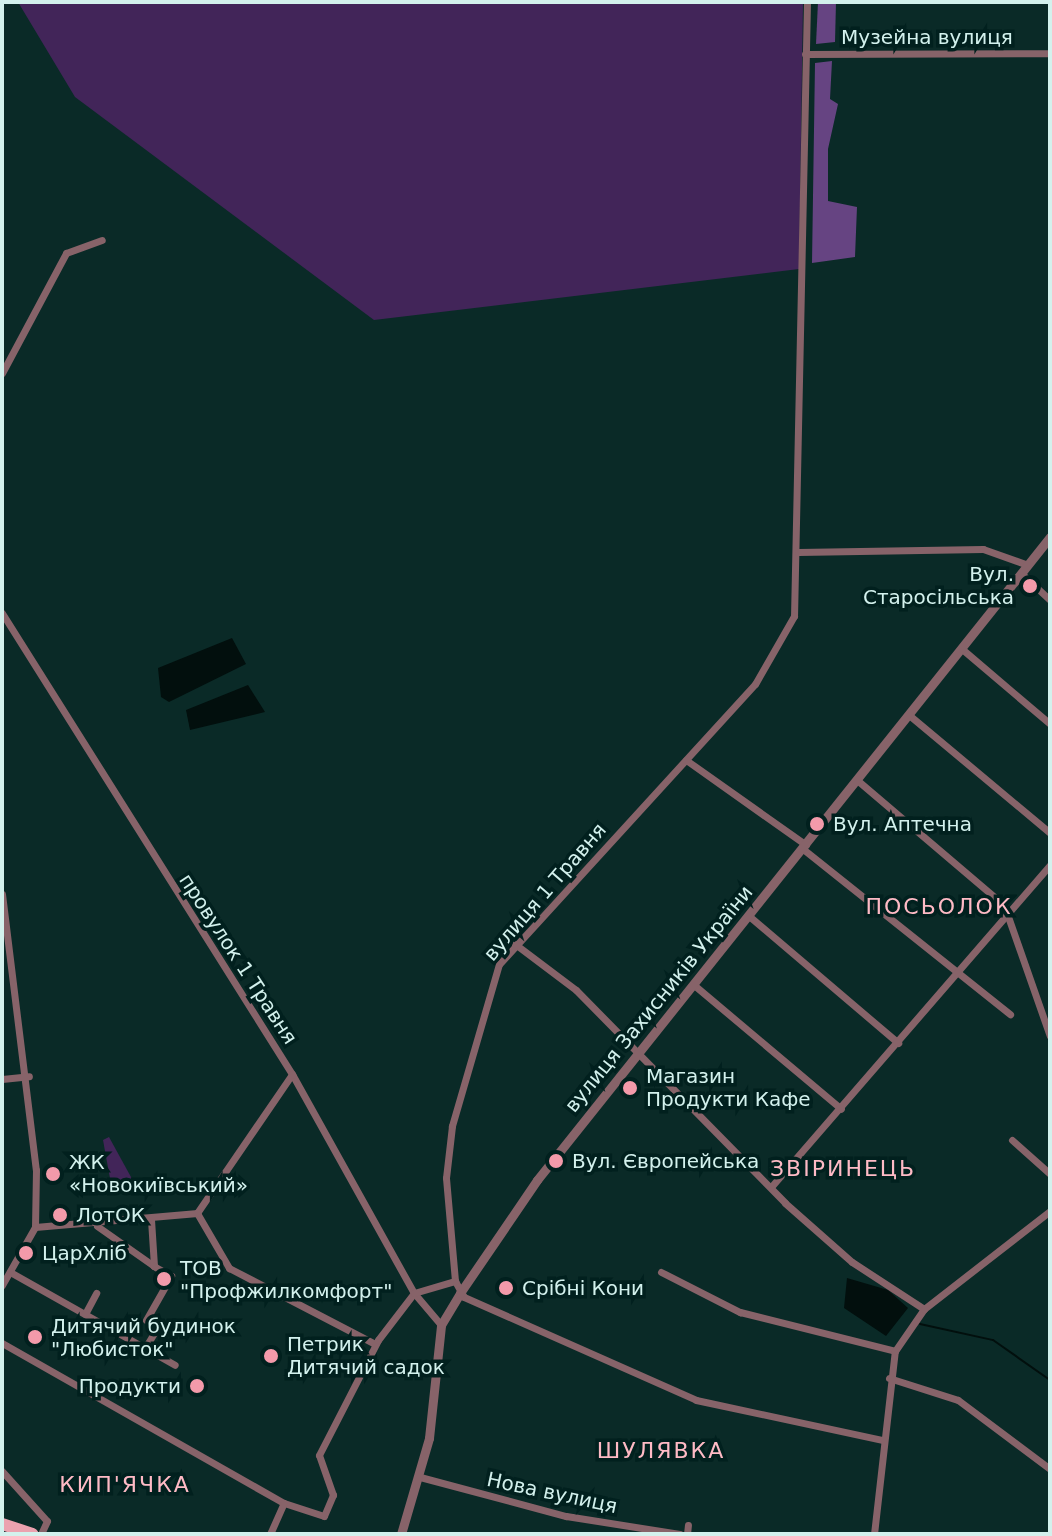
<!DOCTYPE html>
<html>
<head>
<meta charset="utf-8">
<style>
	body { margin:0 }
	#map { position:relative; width:1052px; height:1536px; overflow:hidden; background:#0a2a27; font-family:"DejaVu Sans",sans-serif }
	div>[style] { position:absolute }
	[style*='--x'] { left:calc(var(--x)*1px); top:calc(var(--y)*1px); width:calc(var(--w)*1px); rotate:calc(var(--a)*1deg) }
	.green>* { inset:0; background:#422559 }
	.forest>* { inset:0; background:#664482 }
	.water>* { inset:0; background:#020f0d }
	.stream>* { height:2px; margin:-1px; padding:0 1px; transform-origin:1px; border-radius:1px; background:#020f0d }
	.minor>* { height:7px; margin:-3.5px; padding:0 3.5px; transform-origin:3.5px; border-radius:3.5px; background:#876369 }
	.tertiary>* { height:9px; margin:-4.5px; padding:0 4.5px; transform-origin:4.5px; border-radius:4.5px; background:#876369 }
	.primary>* { height:12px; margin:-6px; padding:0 6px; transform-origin:6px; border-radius:6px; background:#eba2af }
	.dots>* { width:22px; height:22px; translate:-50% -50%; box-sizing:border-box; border:4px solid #01201e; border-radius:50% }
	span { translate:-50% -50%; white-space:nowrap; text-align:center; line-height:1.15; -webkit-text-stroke:7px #01201e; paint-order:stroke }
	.street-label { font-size:20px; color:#d3f1ed }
	.poi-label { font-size:20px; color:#d3f1ed }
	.right { translate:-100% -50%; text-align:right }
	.left { translate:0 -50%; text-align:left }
	.neighbourhood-label { font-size:22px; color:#febac5; letter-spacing:2px }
	.frame { position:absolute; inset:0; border:4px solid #d3f1ed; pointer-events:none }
</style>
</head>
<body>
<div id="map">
	<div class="green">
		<div style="clip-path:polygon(18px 2px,803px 2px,799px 269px,374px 320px,75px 97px)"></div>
		<div style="clip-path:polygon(109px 1137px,137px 1188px,113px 1195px,103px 1140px)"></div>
	</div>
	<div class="forest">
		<div style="clip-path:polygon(818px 2px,836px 2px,835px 42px,816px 44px)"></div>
		<div style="clip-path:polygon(832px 61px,830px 99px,838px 104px,828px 149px,828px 201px,857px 207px,855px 257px,812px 263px,815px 63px)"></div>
	</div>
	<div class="water">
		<div style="clip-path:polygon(232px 638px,246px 664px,169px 702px,161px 697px,158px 668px)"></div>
		<div style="clip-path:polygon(248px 685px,265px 712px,190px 730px,186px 710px)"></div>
		<div style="clip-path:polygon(847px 1278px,888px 1290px,908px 1308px,886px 1336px,844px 1308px)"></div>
	</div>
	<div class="stream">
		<div style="--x:920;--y:1324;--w:75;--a:12.4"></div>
		<div style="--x:993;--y:1340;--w:70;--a:35.1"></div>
	</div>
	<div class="minor">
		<div style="--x:807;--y:2;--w:614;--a:91.21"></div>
		<div style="--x:794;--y:616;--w:78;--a:119.8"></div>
		<div style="--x:755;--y:684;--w:379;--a:132.4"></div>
		<div style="--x:499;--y:964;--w:169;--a:106.2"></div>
		<div style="--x:452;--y:1126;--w:52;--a:96.6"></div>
		<div style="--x:446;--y:1178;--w:103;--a:85"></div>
		<div style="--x:455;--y:1281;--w:18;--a:61"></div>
		<div style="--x:464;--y:1297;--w:254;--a:23.9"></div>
		<div style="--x:696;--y:1400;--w:190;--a:12.1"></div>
		<div style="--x:805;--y:54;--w:245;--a:-0.2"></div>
		<div style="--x:2;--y:373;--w:136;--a:-61.9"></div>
		<div style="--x:66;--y:253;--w:38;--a:-20"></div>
		<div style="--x:798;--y:552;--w:185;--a:-0.9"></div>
		<div style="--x:983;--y:549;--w:48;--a:19.6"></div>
		<div style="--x:1028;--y:565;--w:11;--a:131"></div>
		<div style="--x:1021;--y:573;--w:40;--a:43"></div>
		<div style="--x:2;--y:613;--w:545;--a:57.83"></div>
		<div style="--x:292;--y:1074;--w:251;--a:60.9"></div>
		<div style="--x:414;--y:1293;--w:42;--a:49.8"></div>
		<div style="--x:962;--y:649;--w:116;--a:40.4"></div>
		<div style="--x:909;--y:715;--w:184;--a:39.9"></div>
		<div style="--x:686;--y:760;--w:147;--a:35.3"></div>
		<div style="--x:857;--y:780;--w:193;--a:40.4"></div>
		<div style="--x:1004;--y:905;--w:139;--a:70.7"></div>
		<div style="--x:803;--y:849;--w:265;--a:38.6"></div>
		<div style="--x:2;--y:894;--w:278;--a:83"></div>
		<div style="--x:36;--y:1170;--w:57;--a:91"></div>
		<div style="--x:35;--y:1227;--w:67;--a:119.6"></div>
		<div style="--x:749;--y:916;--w:196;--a:40.4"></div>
		<div style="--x:515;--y:944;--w:76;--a:37"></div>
		<div style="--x:576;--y:990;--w:298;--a:45.5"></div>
		<div style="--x:785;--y:1203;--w:89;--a:41.4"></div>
		<div style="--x:852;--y:1262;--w:86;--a:33.1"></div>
		<div style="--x:694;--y:985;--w:192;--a:40.1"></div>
		<div style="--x:2;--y:1079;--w:27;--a:-6"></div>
		<div style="--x:1012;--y:1140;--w:51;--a:41.8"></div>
		<div style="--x:771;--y:1187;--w:426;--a:-49.1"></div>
		<div style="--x:197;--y:1213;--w:64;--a:59.8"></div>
		<div style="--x:229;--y:1268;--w:165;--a:27.5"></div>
		<div style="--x:97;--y:1226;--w:70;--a:35.1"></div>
		<div style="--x:154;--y:1266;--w:46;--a:-93.7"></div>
		<div style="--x:35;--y:1227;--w:163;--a:-4.9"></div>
		<div style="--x:197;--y:1213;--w:168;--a:-55.6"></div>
		<div style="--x:10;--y:1272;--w:189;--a:29.4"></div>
		<div style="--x:661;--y:1272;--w:89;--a:26.9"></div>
		<div style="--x:740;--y:1312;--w:160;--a:14.1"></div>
		<div style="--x:85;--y:1314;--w:24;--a:-62"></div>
		<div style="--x:2;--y:1343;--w:324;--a:29.6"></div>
		<div style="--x:284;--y:1503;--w:42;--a:18"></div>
		<div style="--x:324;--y:1516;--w:23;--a:-67"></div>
		<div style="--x:333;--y:1495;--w:42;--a:-109.3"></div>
		<div style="--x:319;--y:1455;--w:129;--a:-62.8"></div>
		<div style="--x:378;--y:1340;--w:59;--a:-52.5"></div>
		<div style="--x:414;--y:1293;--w:43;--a:-16.3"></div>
		<div style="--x:145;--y:1348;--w:26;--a:-59"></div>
		<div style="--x:158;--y:1326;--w:13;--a:-153"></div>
		<div style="--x:146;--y:1320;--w:51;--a:-60.4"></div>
		<div style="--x:171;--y:1276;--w:20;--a:-150"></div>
		<div style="--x:889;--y:1378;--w:72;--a:17.7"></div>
		<div style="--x:958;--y:1400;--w:115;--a:36.9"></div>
		<div style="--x:2;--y:1471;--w:67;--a:48"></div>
		<div style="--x:47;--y:1521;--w:14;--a:115"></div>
		<div style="--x:420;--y:1477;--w:151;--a:15"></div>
		<div style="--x:566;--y:1516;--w:115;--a:9"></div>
		<div style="--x:270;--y:1534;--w:34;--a:-66"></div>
		<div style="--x:687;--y:1534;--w:9;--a:-84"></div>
		<div style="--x:874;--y:1534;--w:184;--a:-83.5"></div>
		<div style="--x:895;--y:1351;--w:51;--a:-55.4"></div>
		<div style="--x:924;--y:1309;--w:160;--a:-37.9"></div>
	</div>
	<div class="tertiary">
		<div style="--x:401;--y:1534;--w:100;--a:-73.7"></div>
		<div style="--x:429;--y:1438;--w:114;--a:-83.9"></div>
		<div style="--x:441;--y:1325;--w:37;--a:-59"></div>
		<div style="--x:460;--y:1293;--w:137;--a:-55.7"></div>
		<div style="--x:537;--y:1180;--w:823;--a:-51.42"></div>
	</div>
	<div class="primary">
		<div style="--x:2;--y:1524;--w:32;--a:18"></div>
	</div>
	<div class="dots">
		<div style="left:1030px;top:586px;background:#f39aaa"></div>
		<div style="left:817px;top:824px;background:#f39aaa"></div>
		<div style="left:630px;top:1088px;background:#f39aaa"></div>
		<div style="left:556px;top:1161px;background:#f39aaa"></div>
		<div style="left:53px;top:1174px;background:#f39aaa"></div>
		<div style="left:60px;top:1215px;background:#f39aaa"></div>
		<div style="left:26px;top:1253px;background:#f39aaa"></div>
		<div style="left:164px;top:1279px;background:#f39aaa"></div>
		<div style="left:506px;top:1288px;background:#f39aaa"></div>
		<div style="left:35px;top:1337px;background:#f39aaa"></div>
		<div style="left:271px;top:1356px;background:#f39aaa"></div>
		<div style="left:197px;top:1386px;background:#f39aaa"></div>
	</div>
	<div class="street-label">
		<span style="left:927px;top:37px">Музейна вулиця</span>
		<span style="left:545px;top:892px;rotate:-49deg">вулиця 1 Травня</span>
		<span style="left:238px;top:959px;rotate:57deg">провулок 1 Травня</span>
		<span style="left:659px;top:999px;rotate:-51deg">вулиця Захисників України</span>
		<span style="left:552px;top:1493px;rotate:12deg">Нова вулиця</span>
	</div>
	<div class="poi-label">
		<span class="right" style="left:1014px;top:586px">Вул.<br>Старосільська</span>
		<span class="left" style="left:833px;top:824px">Вул. Аптечна</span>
		<span class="left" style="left:646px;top:1088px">Магазин<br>Продукти Кафе</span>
		<span class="left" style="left:572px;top:1161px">Вул. Європейська</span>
		<span class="left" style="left:69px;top:1174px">ЖК<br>«Новокиївський»</span>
		<span class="left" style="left:76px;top:1215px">ЛотОК</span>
		<span class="left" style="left:42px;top:1253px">ЦарХліб</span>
		<span class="left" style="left:180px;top:1280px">ТОВ<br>"Профжилкомфорт"</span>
		<span class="left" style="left:522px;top:1288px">Срібні Кони</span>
		<span class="left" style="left:51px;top:1338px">Дитячий будинок<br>"Любисток"</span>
		<span class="left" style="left:287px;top:1356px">Петрик<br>Дитячий садок</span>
		<span class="right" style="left:181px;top:1386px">Продукти</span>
	</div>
	<div class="neighbourhood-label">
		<span style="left:939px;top:907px">ПОСЬОЛОК</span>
		<span style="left:843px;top:1169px">ЗВІРИНЕЦЬ</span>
		<span style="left:661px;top:1451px">ШУЛЯВКА</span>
		<span style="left:125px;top:1485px">КИП'ЯЧКА</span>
	</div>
	<div class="frame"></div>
</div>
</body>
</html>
